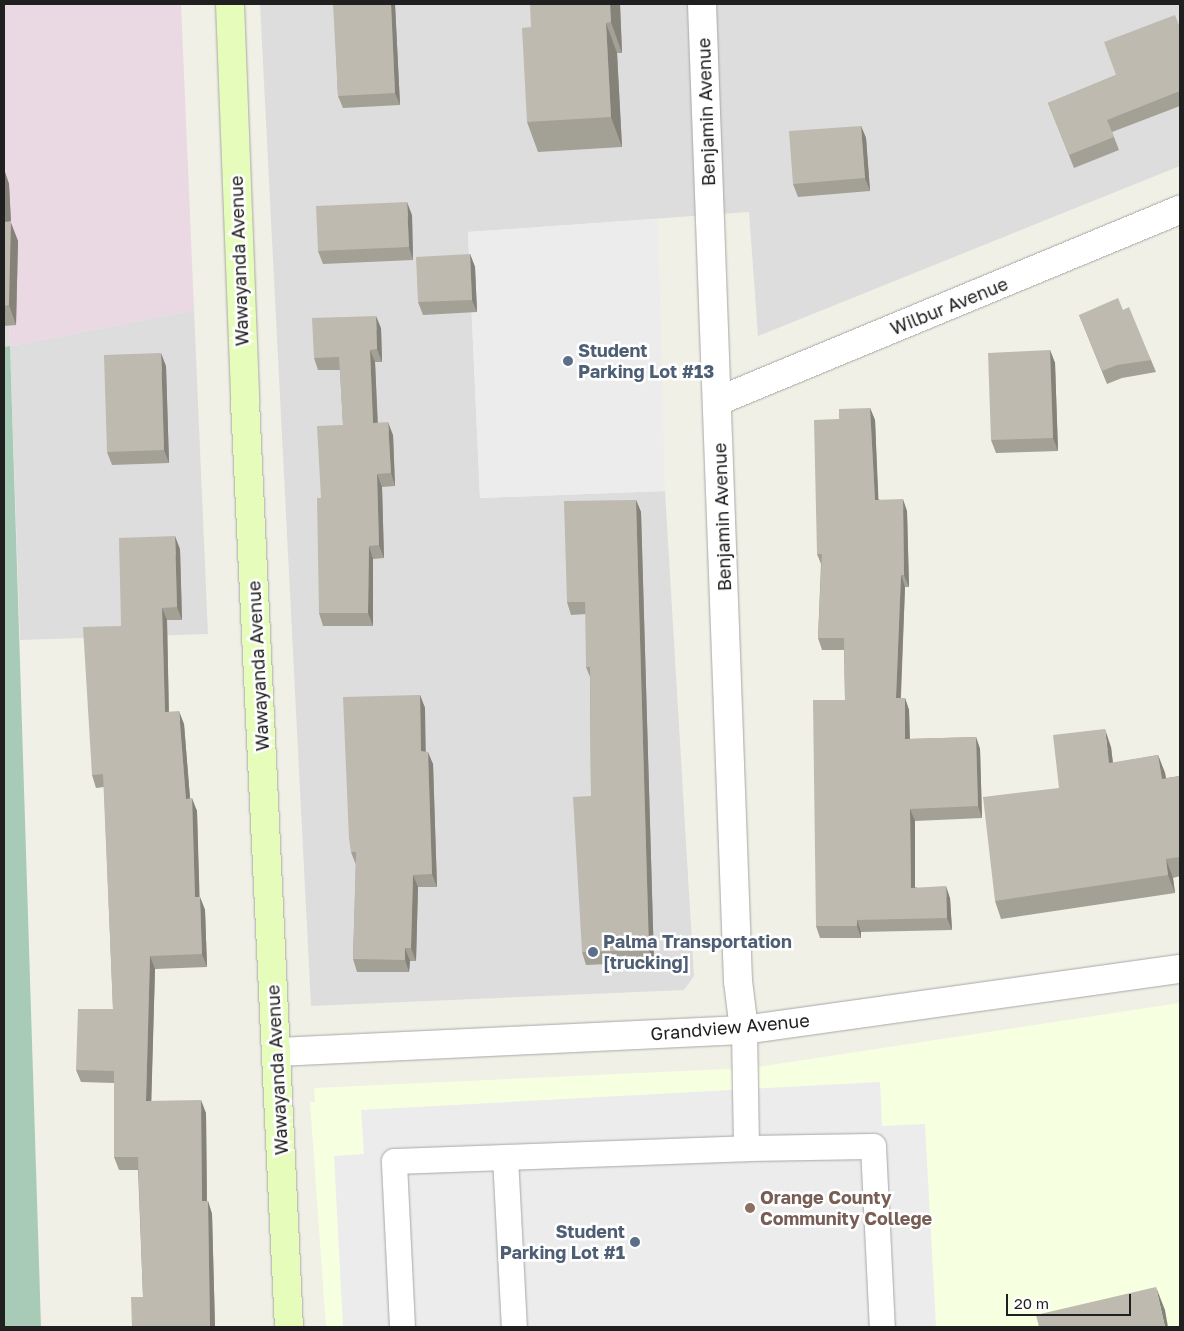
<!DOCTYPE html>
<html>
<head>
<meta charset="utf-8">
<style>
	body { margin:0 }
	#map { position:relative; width:1184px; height:1331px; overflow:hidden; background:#f1f0e6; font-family:"Golos Text",sans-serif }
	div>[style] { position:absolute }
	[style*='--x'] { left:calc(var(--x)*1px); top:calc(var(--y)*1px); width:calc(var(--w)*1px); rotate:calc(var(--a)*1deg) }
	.residential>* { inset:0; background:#dedddd }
	.industrial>* { inset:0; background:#ead8e2 }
	.education>* { inset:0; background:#f7ffe1 }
	.cemetery>* { inset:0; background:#a7cbb6 }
	.parking>* { inset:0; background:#ececec }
	.roads { filter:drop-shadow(0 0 1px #a7a7a7) drop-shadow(0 0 1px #a7a7a7) }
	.lane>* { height:25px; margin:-12.5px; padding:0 12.5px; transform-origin:12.5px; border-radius:12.5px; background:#fff }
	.street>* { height:28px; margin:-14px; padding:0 14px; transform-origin:14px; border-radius:14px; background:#fff }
	.secondary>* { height:28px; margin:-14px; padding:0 14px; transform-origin:14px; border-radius:14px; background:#e6fcba }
	.wall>* { inset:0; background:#a3a096 }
	.shaded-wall>* { inset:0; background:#85827a }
	.building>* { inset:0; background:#bebaaf }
	.dots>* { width:14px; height:14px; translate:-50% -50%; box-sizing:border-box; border:2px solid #fff; border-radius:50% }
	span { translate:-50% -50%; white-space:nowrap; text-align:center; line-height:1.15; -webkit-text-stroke:5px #fff; paint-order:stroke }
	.street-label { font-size:18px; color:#202020 }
	.service-label { font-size:18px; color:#4e5e75; font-weight:700 }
	.left { translate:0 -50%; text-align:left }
	.right { translate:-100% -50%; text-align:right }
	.education-label { font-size:18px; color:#785e54; font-weight:700 }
	.frame { position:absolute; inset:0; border:5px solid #202020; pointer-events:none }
	.scale { position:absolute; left:1006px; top:1294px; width:125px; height:22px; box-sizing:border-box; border:2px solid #202020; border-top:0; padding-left:6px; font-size:15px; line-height:18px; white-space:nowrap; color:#202020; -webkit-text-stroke:4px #fff; paint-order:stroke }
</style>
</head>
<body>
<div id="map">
	<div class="residential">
		<div style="clip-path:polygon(260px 4px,1180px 4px,1180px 166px,758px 336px,749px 212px,468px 232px,480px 498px,665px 491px,694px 976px,684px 990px,311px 1006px)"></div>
		<div style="clip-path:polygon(4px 193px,10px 346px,194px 310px,208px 634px,20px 640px,10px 346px,4px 347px)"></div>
	</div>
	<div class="industrial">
		<div style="clip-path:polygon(4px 4px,181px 4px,194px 310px,10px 346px,4px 193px)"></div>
	</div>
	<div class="education">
		<div style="clip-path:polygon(1180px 1003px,1180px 1327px,326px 1327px,310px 1102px,315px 1102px,314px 1088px,750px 1068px)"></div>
	</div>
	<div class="cemetery">
		<div style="clip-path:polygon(10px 346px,41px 1327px,4px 1327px,4px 347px)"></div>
	</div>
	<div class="parking">
		<div style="clip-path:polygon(658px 219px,665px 491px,480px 498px,468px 232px)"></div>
		<div style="clip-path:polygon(880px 1082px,882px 1126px,925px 1124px,936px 1327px,343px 1327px,334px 1156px,364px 1154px,361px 1110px)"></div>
	</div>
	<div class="roads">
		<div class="lane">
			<div style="--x:744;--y:1030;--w:118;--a:89"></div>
			<div style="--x:746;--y:1148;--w:127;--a:-0.9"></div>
			<div style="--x:873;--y:1146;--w:181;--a:87.2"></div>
			<div style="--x:505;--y:1157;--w:170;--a:87"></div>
			<div style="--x:402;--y:1327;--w:166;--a:-92.8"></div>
			<div style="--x:394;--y:1161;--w:352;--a:-2.1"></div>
		</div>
		<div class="street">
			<div style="--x:702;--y:4;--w:978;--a:87.89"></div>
			<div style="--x:738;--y:981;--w:49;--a:83"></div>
			<div style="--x:718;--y:401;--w:500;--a:-22.5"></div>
			<div style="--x:276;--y:1052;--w:469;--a:-2.7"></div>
			<div style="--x:744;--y:1030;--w:440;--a:-8"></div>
		</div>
		<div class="secondary">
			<div style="--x:230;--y:4;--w:398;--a:87.8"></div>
			<div style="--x:245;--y:402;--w:926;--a:87.28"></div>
		</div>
	</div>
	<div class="wall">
		<div style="clip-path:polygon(334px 4px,395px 4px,400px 105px,343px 108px,338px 96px)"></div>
		<div style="clip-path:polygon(620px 4px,622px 53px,617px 53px,622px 147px,538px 152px,527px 122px,531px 27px)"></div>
		<div style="clip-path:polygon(1180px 28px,1180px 106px,1112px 132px,1119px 150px,1074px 168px,1048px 103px,1116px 75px)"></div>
		<div style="clip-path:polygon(861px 126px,866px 138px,870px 191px,798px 197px,793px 184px)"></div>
		<div style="clip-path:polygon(4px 169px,9px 184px,11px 223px,18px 241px,16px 325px,4px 326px)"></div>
		<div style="clip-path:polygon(412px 215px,413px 260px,323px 264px,318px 251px)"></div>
		<div style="clip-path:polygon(470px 254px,475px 267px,477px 312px,423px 315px,418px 302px)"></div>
		<div style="clip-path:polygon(1123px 310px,1151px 360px,1156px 372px,1122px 378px,1107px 384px,1079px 315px)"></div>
		<div style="clip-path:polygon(381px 328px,382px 362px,375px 362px,378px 423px,393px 435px,395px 486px,382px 487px,384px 558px,373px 559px,373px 626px,323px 626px,319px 613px,321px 498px,343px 425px,340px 370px,318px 370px,314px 358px)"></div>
		<div style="clip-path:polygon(1050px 350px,1055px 363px,1058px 451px,996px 453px,991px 440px)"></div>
		<div style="clip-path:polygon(166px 366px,169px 463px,112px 465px,107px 452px)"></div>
		<div style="clip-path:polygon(870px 408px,875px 420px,878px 499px,907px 511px,909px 587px,905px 587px,901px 698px,905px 698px,909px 710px,910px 739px,976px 737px,980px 749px,982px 818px,915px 821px,915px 887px,950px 898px,952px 930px,861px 932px,861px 938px,820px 938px,816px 926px,845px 700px,844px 650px,822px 650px,818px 638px,821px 564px,817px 554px,839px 419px)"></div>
		<div style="clip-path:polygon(636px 500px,641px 512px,654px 962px,586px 965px,582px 952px,591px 796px,590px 677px,586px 667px,586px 614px,571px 615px,567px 602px)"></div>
		<div style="clip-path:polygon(180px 549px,182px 620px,167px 620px,169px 712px,184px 724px,190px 798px,197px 811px,199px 897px,200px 897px,205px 910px,207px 967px,155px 969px,151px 1101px,206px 1113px,207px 1201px,208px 1201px,212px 1214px,215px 1327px,132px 1327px,143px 1297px,138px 1170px,119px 1170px,114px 1157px,114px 1083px,81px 1082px,76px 1070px,113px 1009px,104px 787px,96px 788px,92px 775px,121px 626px)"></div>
		<div style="clip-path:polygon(420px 695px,425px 708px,425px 752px,433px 764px,437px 887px,418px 887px,416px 961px,410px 961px,409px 972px,357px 972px,353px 959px,356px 865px,351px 852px)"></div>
		<div style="clip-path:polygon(1111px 747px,1113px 763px,1158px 755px,1165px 773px,1166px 778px,1180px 776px,1180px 876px,1173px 878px,1175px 893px,1001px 919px,995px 901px,1059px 788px)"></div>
	</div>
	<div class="shaded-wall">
		<div style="clip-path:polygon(391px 4px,395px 4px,400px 105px,395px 93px)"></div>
		<div style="clip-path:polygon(610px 4px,620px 4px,622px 53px,611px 22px)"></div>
		<div style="clip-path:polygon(606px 23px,617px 53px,622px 147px,611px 117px)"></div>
		<div style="clip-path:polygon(861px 126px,866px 138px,870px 191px,865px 178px)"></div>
		<div style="clip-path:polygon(4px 169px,9px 184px,11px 223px,18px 241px,16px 325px,9px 305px,4px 191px)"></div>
		<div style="clip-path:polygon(407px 202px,412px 215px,413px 260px,409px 247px)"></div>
		<div style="clip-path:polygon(470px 254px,475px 267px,477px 312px,472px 300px)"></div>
		<div style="clip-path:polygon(376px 316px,381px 328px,382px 362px,377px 349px)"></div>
		<div style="clip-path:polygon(370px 350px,375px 362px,378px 436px,373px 423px)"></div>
		<div style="clip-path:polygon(1050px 350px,1055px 363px,1058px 451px,1053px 438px)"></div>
		<div style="clip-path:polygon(161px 353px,166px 366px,169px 463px,164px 450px)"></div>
		<div style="clip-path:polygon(870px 408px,875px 420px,879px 512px,875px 500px)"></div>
		<div style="clip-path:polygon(388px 422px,393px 435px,395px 486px,391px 473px)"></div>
		<div style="clip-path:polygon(377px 474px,382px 487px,384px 558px,379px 545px)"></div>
		<div style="clip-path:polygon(903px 499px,907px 511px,909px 587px,904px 575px)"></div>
		<div style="clip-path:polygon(636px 500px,641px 512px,654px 962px,649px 950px)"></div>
		<div style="clip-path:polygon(175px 536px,180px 549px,182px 620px,177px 607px)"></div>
		<div style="clip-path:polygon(369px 546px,373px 559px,373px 626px,368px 613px)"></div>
		<div style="clip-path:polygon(901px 575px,905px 587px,900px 710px,896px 698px)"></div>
		<div style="clip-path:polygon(162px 608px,167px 620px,169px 725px,165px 712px)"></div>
		<div style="clip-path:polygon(420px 695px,425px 708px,426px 764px,421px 751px)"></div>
		<div style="clip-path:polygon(905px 698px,909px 710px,910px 751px,905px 739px)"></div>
		<div style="clip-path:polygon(179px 711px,184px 724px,191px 811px,186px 799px)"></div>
		<div style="clip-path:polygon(1105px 729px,1111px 747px,1115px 782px,1109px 763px)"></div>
		<div style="clip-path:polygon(976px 737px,980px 749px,982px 818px,978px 806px)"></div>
		<div style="clip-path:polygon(428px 752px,433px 764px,437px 887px,432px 874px)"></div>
		<div style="clip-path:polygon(1158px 755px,1165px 773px,1169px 797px,1162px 779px)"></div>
		<div style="clip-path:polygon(192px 798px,197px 811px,200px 910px,195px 897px)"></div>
		<div style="clip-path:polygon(910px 809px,915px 821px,915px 900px,911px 888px)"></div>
		<div style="clip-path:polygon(1166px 859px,1173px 878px,1175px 893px,1168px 875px)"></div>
		<div style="clip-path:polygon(413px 875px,418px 887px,416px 961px,411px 948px)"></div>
		<div style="clip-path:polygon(946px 886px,950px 898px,952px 930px,947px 918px)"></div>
		<div style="clip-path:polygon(200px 897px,205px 910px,207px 967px,202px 954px)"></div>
		<div style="clip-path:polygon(857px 920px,861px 932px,861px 938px,857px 926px)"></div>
		<div style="clip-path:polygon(405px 948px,410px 961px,409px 972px,405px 960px)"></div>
		<div style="clip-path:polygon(150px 956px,155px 969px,151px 1113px,146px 1101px)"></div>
		<div style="clip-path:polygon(201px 1100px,206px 1113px,207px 1214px,202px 1201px)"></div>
		<div style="clip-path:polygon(208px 1201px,212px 1214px,215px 1327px,210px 1327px)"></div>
		<div style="clip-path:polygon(1156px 1287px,1165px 1310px,1168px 1327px,1165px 1327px)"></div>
	</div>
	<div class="building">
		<div style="clip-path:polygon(333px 4px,391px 4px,395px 93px,338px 96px)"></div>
		<div style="clip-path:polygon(530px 4px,610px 4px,611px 22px,606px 23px,611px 117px,527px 122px,522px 28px,531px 27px)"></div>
		<div style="clip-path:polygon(1175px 15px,1180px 28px,1180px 91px,1107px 120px,1114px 137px,1069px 155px,1048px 103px,1116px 75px,1104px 42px)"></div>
		<div style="clip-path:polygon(861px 126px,865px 178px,793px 184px,789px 131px)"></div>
		<div style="clip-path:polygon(4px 191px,5px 222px,11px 221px,9px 305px,4px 306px)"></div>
		<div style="clip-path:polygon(407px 202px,409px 247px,318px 251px,316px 206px)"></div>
		<div style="clip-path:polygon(470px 254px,472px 300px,418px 302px,416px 257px)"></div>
		<div style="clip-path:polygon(1118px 298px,1123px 310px,1129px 307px,1151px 360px,1117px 365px,1102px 371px,1079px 315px)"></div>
		<div style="clip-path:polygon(376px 316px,377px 349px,370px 350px,373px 423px,388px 422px,391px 473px,377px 474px,379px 545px,369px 546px,368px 613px,319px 613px,317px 498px,321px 498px,317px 426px,343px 425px,339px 357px,314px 358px,312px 318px)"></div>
		<div style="clip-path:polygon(1050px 350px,1053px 438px,991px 440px,988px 353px)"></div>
		<div style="clip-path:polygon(161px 353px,164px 450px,107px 452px,104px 355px)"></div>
		<div style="clip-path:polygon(870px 408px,875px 500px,903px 499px,904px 575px,901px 575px,896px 698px,905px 698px,905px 739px,976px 737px,978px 806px,910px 809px,911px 888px,946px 886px,947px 918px,857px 920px,857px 926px,816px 926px,813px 700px,845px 700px,844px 638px,818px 638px,822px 554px,817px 554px,814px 420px,839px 419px,839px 409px)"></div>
		<div style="clip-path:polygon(636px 500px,649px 950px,582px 952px,573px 797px,591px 796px,590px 667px,586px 667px,585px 602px,567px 602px,564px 501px)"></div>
		<div style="clip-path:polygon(175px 536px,177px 607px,162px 608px,165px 712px,179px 711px,186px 799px,192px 798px,195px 897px,200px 897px,202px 954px,150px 956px,146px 1101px,201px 1100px,202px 1201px,208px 1201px,210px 1327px,132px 1327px,131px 1297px,143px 1297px,138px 1157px,114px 1157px,114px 1071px,76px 1070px,78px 1009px,113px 1009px,103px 774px,92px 775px,83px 627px,121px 626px,119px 538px)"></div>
		<div style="clip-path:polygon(420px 695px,421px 751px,428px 752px,432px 874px,413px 875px,411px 948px,405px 948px,405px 960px,353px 959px,356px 852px,351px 852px,349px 839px,343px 697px)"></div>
		<div style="clip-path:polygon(1105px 729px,1109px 763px,1158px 755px,1162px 779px,1180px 776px,1180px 857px,1166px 859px,1168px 875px,995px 901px,983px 797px,1059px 788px,1053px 735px)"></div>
		<div style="clip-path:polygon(1156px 1287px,1165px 1327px,1039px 1327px,1036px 1315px)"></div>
	</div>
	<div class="dots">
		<div style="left:568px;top:361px;background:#5c6f8a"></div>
		<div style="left:593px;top:952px;background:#5c6f8a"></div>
		<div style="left:750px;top:1208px;background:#8d6e63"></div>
		<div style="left:635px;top:1242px;background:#5c6f8a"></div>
	</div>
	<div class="street-label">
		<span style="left:706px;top:112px;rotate:-92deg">Benjamin Avenue</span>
		<span style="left:239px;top:261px;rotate:-92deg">Wawayanda Avenue</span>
		<span style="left:949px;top:306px;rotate:-22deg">Wilbur Avenue</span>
		<span style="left:722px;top:517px;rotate:-92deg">Benjamin Avenue</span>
		<span style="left:258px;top:666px;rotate:-93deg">Wawayanda Avenue</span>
		<span style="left:730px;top:1027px;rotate:-5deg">Grandview Avenue</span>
		<span style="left:277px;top:1070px;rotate:-93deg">Wawayanda Avenue</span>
	</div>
	<div class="service-label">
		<span class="left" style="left:578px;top:361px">Student<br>Parking Lot #13</span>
		<span class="left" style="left:603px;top:952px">Palma Transportation<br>[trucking]</span>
		<span class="right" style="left:625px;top:1242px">Student<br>Parking Lot #1</span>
	</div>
	<div class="education-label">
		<span class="left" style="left:760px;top:1208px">Orange County<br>Community College</span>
	</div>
	<div class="frame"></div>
	<div class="scale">20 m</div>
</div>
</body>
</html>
